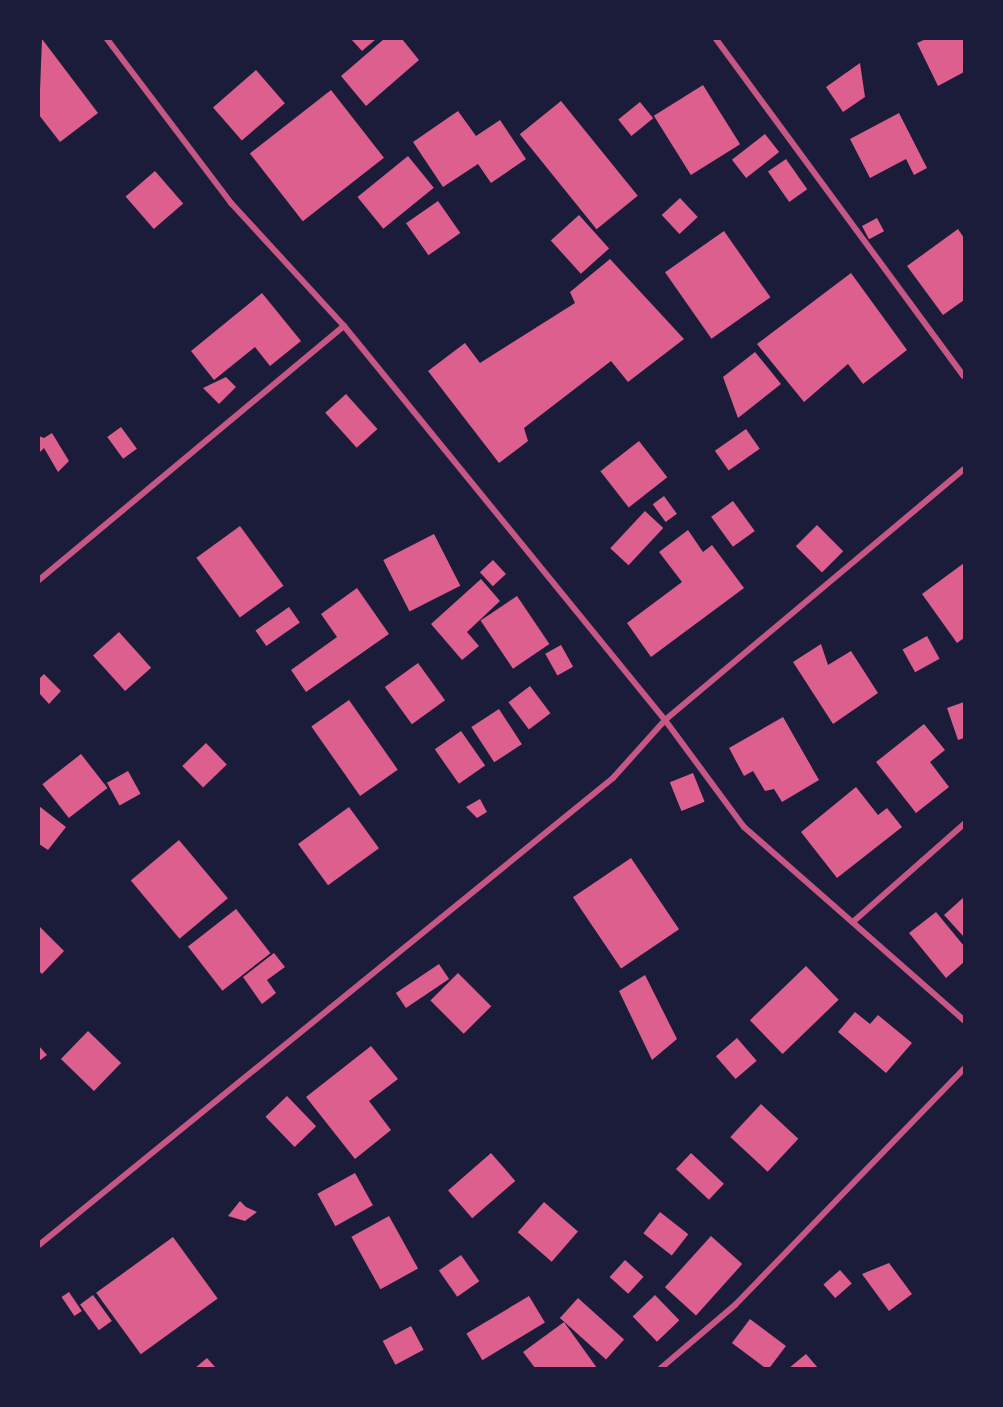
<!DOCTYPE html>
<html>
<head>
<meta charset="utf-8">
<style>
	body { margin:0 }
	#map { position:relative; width:1003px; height:1407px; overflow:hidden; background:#1b1b3a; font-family:Literata,serif }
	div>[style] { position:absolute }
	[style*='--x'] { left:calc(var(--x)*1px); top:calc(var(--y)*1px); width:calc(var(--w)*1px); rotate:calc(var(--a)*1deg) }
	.building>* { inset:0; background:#dd5f8e; transform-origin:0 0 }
	.minor>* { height:6px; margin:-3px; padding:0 3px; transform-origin:3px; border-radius:3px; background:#c65784 }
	span { translate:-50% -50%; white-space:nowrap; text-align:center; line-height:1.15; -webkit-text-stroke:6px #1b1b3a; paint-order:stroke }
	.frame { position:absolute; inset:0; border:40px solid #1b1b3a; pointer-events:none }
</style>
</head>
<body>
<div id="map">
	<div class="building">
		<div style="clip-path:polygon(42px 39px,98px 113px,60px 142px,39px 115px)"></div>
		<div style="clip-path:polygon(351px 39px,376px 39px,362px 51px)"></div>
		<div style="clip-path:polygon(384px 39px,402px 39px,419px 60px,366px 106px,341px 76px)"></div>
		<div style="clip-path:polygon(926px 39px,964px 39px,964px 72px,938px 86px,917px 43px)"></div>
		<div style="clip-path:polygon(860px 63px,865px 97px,843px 112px,826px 87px)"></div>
		<div style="left:256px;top:70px;width:44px;height:57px;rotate:49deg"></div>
		<div style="left:703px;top:85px;width:70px;height:58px;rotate:58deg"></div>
		<div style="left:331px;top:90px;width:86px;height:103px;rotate:52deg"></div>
		<div style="left:561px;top:101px;width:122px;height:53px;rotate:51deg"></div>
		<div style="left:640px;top:102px;width:21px;height:28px;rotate:51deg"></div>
		<div style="clip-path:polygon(458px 111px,476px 136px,500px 120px,526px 159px,491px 183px,478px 164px,443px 187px,413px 142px)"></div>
		<div style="clip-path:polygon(899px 113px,927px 168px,914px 175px,906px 159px,870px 178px,850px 139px)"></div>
		<div style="left:765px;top:134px;width:23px;height:42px;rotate:52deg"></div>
		<div style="left:408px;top:156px;width:41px;height:65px;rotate:51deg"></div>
		<div style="left:786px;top:159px;width:37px;height:22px;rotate:55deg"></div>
		<div style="left:155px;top:171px;width:43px;height:39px;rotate:49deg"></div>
		<div style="left:680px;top:198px;width:26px;height:25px;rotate:47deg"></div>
		<div style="left:438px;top:201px;width:39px;height:39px;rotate:55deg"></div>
		<div style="left:579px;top:215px;width:45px;height:38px;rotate:48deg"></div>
		<div style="left:877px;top:218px;width:15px;height:17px;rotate:62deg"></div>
		<div style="clip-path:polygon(958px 229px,964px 238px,964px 300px,943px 315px,907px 266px)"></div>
		<div style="left:724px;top:231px;width:81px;height:72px;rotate:55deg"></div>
		<div style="clip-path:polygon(610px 259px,684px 339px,628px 382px,611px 361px,524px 428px,528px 441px,499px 463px,428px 371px,465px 343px,480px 363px,575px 303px,570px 292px)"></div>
		<div style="clip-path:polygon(851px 273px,907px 350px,863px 384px,848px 364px,804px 402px,757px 344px)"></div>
		<div style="clip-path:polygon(262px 293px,301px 341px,270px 366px,255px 347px,214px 380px,191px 351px)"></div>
		<div style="clip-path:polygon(755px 352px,781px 384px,738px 418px,723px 377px)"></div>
		<div style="clip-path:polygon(226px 377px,236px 387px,219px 404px,203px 388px)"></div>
		<div style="left:346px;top:394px;width:47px;height:28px;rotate:48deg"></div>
		<div style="left:121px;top:427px;width:27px;height:17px;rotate:54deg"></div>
		<div style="left:746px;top:429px;width:24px;height:38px;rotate:55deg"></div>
		<div style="clip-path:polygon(52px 433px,69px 461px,58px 472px,44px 448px,39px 453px,39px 436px,44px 438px)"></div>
		<div style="left:639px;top:441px;width:46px;height:49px;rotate:52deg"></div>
		<div style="left:664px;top:496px;width:22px;height:14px;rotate:54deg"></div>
		<div style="left:733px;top:501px;width:37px;height:27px;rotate:54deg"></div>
		<div style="left:645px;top:511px;width:25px;height:51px;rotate:43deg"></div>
		<div style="left:817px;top:525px;width:37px;height:30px;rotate:45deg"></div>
		<div style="left:240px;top:526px;width:74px;height:54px;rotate:54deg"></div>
		<div style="clip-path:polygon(688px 530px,703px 552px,712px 545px,744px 588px,651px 657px,627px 623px,682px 582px,659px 552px)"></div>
		<div style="left:434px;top:534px;width:58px;height:57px;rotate:63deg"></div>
		<div style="left:493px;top:560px;width:19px;height:18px;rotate:47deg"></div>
		<div style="clip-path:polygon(964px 563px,964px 638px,957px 643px,922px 594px)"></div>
		<div style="clip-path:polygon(481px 579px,500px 601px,467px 632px,479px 646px,462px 660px,431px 624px)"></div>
		<div style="clip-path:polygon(357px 588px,389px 634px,306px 692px,291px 670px,337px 637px,321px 614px)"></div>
		<div style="left:517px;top:596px;width:58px;height:44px;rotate:56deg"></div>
		<div style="left:289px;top:607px;width:19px;height:41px;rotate:55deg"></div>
		<div style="left:119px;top:632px;width:48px;height:35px;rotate:48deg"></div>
		<div style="left:927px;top:636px;width:26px;height:28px;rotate:61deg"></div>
		<div style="clip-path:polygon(821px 644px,828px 665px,851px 651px,878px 693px,833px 724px,793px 662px)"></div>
		<div style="left:561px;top:645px;width:25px;height:18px;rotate:61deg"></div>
		<div style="left:418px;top:663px;width:46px;height:41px;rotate:54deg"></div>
		<div style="clip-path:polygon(44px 674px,61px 691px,49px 704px,39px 693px,39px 679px)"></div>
		<div style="left:530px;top:686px;width:34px;height:27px;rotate:53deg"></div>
		<div style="left:349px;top:700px;width:85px;height:46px;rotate:55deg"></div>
		<div style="clip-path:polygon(964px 702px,964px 738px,958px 740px,947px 708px)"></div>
		<div style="left:499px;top:709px;width:42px;height:33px;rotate:57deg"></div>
		<div style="clip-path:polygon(783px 717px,819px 780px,782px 802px,774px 789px,765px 791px,753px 771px,744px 776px,729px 748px)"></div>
		<div style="clip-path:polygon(924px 724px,945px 750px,930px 762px,949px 787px,916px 813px,876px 762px)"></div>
		<div style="left:461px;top:731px;width:42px;height:32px;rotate:55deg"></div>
		<div style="left:206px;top:743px;width:30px;height:33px;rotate:46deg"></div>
		<div style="left:81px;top:754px;width:43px;height:49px;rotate:52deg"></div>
		<div style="left:128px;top:771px;width:26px;height:24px;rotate:61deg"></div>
		<div style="left:693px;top:773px;width:31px;height:25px;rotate:68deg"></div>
		<div style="clip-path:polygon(856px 787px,878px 815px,887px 808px,902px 827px,837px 878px,801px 832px)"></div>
		<div style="clip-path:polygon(480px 799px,487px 812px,477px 818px,466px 807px)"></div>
		<div style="clip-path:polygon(39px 806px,66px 827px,48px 850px,39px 844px)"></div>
		<div style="left:349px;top:807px;width:51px;height:63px;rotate:54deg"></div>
		<div style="left:179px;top:840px;width:76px;height:63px;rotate:50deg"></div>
		<div style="left:631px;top:858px;width:86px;height:70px;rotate:56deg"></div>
		<div style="clip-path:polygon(964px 897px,964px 937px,944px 915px)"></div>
		<div style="left:236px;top:909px;width:56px;height:61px;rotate:52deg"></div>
		<div style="clip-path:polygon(936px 912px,964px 946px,964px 962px,946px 978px,909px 933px)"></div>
		<div style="clip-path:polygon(39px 926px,64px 951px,42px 974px,39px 971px)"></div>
		<div style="clip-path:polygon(274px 953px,285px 967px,267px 980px,276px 993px,262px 1004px,243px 977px)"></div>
		<div style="left:439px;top:964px;width:18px;height:52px;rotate:56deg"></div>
		<div style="left:806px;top:966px;width:47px;height:78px;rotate:46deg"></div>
		<div style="left:458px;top:973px;width:47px;height:39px;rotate:45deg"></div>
		<div style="clip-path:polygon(645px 975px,677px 1039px,652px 1060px,619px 991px)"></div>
		<div style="clip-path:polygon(855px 1012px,870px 1024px,878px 1015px,912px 1043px,886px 1073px,838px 1032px)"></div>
		<div style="left:88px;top:1031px;width:46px;height:39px;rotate:44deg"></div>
		<div style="left:737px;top:1038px;width:30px;height:28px;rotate:49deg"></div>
		<div style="clip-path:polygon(39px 1046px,47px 1055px,39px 1061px)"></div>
		<div style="clip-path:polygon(371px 1046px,398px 1079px,369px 1101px,391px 1130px,355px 1159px,306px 1097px)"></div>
		<div style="left:287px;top:1096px;width:42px;height:30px;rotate:46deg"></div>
		<div style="left:761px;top:1104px;width:51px;height:45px;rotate:43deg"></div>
		<div style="left:491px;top:1153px;width:37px;height:57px;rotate:49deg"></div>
		<div style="left:691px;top:1153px;width:45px;height:22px;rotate:43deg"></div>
		<div style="left:355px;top:1173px;width:37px;height:43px;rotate:61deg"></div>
		<div style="clip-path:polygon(240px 1201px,246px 1207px,257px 1212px,245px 1221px,228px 1216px)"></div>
		<div style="left:544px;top:1202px;width:45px;height:40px;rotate:41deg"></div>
		<div style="left:660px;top:1212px;width:36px;height:27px;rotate:38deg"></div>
		<div style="left:389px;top:1216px;width:60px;height:43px;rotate:61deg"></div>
		<div style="left:711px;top:1236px;width:42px;height:69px;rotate:42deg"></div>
		<div style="left:173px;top:1237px;width:76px;height:95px;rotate:54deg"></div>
		<div style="left:461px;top:1255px;width:32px;height:27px;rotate:55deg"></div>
		<div style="left:625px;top:1260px;width:25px;height:23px;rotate:42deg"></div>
		<div style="clip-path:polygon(889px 1263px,912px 1294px,889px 1311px,862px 1274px)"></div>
		<div style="left:840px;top:1270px;width:18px;height:22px;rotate:49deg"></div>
		<div style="left:69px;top:1292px;width:23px;height:9px;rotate:56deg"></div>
		<div style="left:93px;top:1295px;width:32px;height:16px;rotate:54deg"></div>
		<div style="left:655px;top:1295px;width:35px;height:31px;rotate:46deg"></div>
		<div style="left:529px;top:1296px;width:31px;height:73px;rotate:59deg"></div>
		<div style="left:578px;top:1298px;width:62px;height:27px;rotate:42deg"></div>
		<div style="left:750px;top:1319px;width:45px;height:30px;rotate:37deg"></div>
		<div style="clip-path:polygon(564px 1322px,597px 1368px,535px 1368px,523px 1352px)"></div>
		<div style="left:411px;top:1326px;width:27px;height:32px;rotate:62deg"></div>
		<div style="clip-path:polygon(806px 1354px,818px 1368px,789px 1368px)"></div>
		<div style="clip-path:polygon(207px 1358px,216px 1368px,195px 1368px)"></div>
	</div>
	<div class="minor">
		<div style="--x:107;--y:39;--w:206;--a:52.9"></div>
		<div style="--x:231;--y:203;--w:167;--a:47.4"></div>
		<div style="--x:344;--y:326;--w:508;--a:50.83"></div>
		<div style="--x:665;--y:720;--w:133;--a:53.6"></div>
		<div style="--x:744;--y:827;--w:293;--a:41.3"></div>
		<div style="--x:716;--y:39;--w:418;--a:53.7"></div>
		<div style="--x:39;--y:580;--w:397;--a:-39.8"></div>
		<div style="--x:854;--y:921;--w:147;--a:-41.4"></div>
		<div style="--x:39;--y:1245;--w:740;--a:-39.13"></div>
		<div style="--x:613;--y:778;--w:78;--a:-48.1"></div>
		<div style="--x:665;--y:720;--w:390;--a:-40"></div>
		<div style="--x:661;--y:1368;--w:97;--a:-40.4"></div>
		<div style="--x:735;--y:1305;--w:329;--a:-45.9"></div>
	</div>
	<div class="frame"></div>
</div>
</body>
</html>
